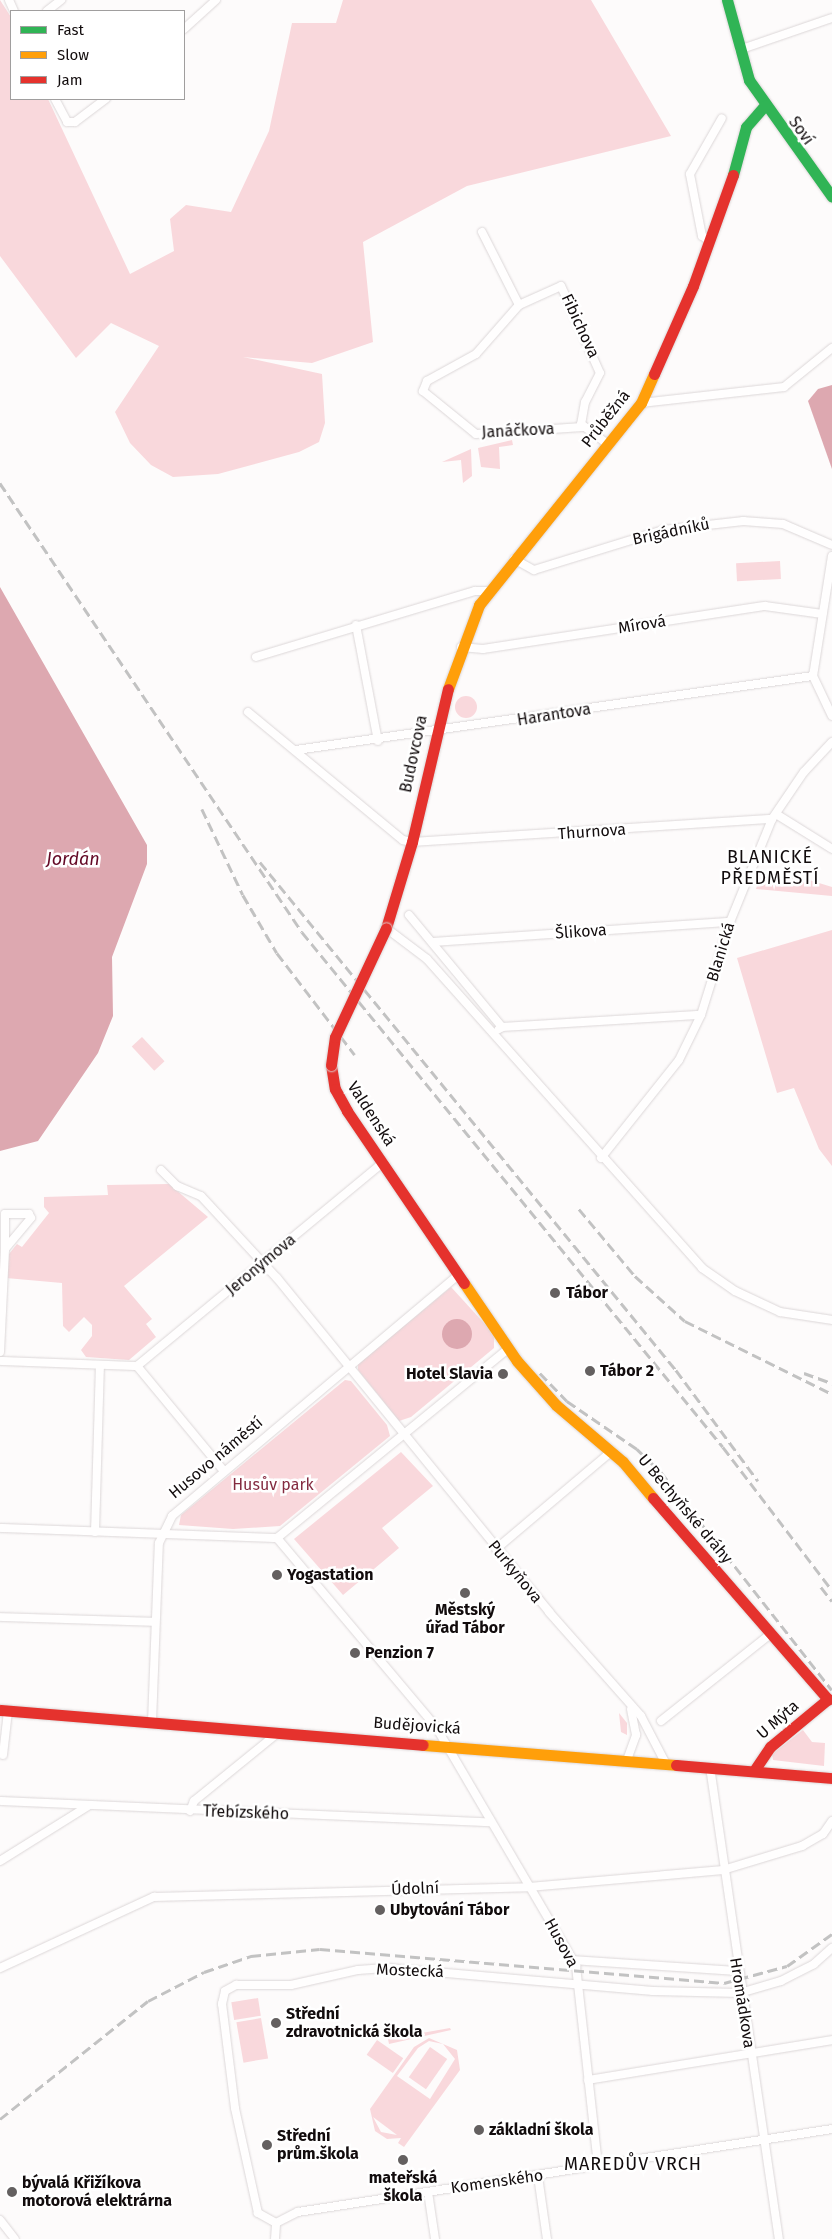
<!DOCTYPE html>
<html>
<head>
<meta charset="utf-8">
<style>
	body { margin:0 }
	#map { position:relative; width:832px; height:2239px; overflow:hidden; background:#fdfbfb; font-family:"Fira Sans",sans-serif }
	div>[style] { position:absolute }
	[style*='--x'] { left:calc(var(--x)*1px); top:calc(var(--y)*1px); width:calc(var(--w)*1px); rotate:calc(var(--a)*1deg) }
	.green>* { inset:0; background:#f9d8dc; transform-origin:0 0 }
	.round { border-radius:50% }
	.water>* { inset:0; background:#dda8b0 }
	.roads { filter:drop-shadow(0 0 1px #dcd7d8) drop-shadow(0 0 1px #dcd7d8) }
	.street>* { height:8px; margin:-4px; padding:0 4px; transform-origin:4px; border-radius:4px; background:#fffefe }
	.fast>* { height:11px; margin:-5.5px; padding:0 5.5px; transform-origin:5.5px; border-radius:5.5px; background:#30b455 }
	.slow>* { height:11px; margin:-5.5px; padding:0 5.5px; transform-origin:5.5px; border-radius:5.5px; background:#ff9f0a }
	.jam>* { height:11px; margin:-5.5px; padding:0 5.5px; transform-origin:5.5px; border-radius:5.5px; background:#e5322d }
	.rail>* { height:2.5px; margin-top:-1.25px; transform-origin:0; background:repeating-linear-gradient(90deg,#c2c2c2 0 10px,transparent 0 15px) }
	.bridges { filter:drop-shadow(0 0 1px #dcd7d8) drop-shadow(0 0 1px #dcd7d8) }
	.jam-bridge>* { height:11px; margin:-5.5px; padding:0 5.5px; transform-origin:5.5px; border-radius:5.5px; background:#e5322d }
	.dots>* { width:14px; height:14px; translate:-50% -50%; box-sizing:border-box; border:2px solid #fff; border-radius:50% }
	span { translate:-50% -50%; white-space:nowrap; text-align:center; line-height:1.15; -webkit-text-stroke:5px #fff; paint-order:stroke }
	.street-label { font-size:16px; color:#120c0d }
	.poi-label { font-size:16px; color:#120c0d; font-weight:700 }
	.left { translate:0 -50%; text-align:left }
	.right { translate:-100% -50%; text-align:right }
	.park-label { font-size:16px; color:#842b40 }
	.neighbourhood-label { font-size:18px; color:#120c0d; letter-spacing:1px }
	.water-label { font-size:18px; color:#630825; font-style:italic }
	.legend { position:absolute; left:10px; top:10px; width:175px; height:90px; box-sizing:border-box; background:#fff; border:1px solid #a09e9e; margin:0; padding:6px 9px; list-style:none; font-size:15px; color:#120c0d }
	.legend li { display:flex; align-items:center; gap:10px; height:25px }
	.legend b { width:25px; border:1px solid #a09e9e }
</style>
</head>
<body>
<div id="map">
	<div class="green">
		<div style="clip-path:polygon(0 0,11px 17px,11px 99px,48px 99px,130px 274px,174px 251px,170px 219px,186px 205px,231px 212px,269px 131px,292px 23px,336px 23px,343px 0,591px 0,671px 136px,467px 186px,363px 242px,373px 342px,312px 363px,243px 357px,322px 374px,325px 423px,319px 442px,299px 452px,218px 474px,173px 477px,151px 465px,130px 443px,115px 412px,159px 346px,111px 323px,76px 358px,0 256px)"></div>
		<div style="clip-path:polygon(512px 440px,513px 445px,499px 447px,500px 469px,481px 467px,478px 448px)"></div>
		<div style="clip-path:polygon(471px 449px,472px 476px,463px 483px,461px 460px,442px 462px)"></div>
		<div style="left:780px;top:561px;width:18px;height:44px;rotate:87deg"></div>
		<div class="round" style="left:455px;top:696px;width:22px;height:22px"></div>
		<div style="clip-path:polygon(760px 877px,806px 879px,832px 887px,832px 896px,756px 889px)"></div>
		<div style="clip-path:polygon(832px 930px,832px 1166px,819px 1149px,794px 1088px,777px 1093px,737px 958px)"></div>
		<div style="left:142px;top:1037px;width:33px;height:14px;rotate:47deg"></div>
		<div style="clip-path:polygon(169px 1184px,208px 1217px,124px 1286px,152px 1319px,146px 1324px,156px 1337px,129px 1360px,86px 1357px,81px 1350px,92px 1336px,92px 1325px,84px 1317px,69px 1332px,63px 1326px,62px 1283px,6px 1278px,9px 1254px,17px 1244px,22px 1247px,49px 1213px,44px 1207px,44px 1197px,108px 1195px,107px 1185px)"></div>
		<div style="clip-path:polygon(451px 1287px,494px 1334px,494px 1348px,411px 1417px,399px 1421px,358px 1370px,358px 1364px)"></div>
		<div style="clip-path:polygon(345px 1380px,351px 1381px,387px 1425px,390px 1436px,280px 1526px,233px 1529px,179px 1525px,181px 1515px)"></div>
		<div style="clip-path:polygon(401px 1452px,433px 1486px,382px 1528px,399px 1548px,343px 1595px,294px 1539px)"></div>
		<div style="clip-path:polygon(619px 1713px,627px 1723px,627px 1735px,621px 1732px)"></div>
		<div style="clip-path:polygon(803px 1730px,812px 1742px,825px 1743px,824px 1766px,773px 1760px,772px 1754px)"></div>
		<div style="left:258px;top:1998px;width:18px;height:27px;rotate:81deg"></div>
		<div style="left:261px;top:2018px;width:41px;height:25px;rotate:80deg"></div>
		<div style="clip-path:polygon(450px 2028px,451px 2030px,389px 2044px,388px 2039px)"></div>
		<div style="clip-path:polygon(evenodd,429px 2038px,457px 2050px,460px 2070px,404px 2147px,398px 2143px,401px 2138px,387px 2139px,375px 2131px,370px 2109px,414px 2047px,429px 2038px,429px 2041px,443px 2044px,455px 2059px,430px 2099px,397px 2076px,418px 2048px,429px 2041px,429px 2038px,373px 2117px,397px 2135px,381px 2132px,373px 2117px)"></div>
		<div style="left:377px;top:2040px;width:32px;height:18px;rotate:35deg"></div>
		<div style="left:430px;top:2047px;width:21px;height:37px;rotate:35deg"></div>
	</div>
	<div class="water">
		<div style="clip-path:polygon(832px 385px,832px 469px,808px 401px,818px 389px)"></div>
		<div style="clip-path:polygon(0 587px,147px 845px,147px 864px,112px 957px,113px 1016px,98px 1053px,38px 1141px,0 1151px)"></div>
		<div class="round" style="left:442px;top:1319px;width:30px;height:30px"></div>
	</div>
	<div class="roads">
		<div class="street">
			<div style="--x:9;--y:0;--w:12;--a:66"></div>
			<div style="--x:47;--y:11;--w:18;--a:-38"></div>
			<div style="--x:184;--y:29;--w:43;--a:-42.2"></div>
			<div style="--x:739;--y:50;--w:98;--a:-19"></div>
			<div style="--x:55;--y:99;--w:26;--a:62"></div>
			<div style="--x:67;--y:122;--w:8;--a:0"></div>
			<div style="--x:75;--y:122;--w:39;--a:-37"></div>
			<div style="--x:482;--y:232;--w:82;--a:63.1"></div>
			<div style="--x:519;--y:305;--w:46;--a:-24.3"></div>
			<div style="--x:561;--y:286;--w:95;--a:65.9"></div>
			<div style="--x:600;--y:373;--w:33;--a:117"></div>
			<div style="--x:585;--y:402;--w:22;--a:100"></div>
			<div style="--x:581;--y:424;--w:34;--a:37"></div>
			<div style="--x:710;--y:241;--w:9;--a:-148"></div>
			<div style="--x:702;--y:236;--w:63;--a:-101"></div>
			<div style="--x:690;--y:174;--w:64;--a:-60.3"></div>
			<div style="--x:519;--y:305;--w:65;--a:131.3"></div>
			<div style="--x:476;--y:354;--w:56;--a:151.1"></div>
			<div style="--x:427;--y:381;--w:11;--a:112"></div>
			<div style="--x:423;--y:391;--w:68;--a:39.1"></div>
			<div style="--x:476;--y:434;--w:107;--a:-3.7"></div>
			<div style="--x:641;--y:403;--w:144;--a:-6.4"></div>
			<div style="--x:784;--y:387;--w:62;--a:-39.1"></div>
			<div style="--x:832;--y:556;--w:121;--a:99"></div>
			<div style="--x:813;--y:676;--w:44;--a:64.6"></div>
			<div style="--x:514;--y:559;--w:23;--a:29"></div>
			<div style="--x:534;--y:570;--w:135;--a:-17.2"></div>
			<div style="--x:663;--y:530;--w:81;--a:-6.4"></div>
			<div style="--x:743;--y:521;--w:40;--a:4.3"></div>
			<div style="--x:783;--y:524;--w:53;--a:23.2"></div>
			<div style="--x:356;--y:625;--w:118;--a:79.3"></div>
			<div style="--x:461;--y:647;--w:22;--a:5"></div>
			<div style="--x:483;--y:649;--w:285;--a:-8.7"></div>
			<div style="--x:765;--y:606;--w:58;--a:8"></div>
			<div style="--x:256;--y:657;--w:229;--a:-16.8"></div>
			<div style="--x:475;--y:591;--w:12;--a:0"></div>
			<div style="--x:248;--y:712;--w:201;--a:39.6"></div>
			<div style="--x:403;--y:840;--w:9;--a:13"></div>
			<div style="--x:412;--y:842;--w:361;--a:-3.7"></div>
			<div style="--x:296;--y:750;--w:522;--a:-8.15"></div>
			<div style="--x:776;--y:814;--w:66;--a:32"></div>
			<div style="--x:409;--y:915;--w:146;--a:50.3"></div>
			<div style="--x:502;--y:1027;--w:4;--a:146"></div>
			<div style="--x:386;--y:928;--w:51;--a:37.1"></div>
			<div style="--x:427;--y:959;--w:414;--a:48.3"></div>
			<div style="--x:702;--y:1268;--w:40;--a:34.9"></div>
			<div style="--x:735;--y:1291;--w:50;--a:25"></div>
			<div style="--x:780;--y:1312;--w:53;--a:8.7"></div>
			<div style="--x:433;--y:942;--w:298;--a:-3.9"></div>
			<div style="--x:502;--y:1027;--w:199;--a:-3.5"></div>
			<div style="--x:601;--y:1158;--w:125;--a:-51.5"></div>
			<div style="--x:679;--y:1060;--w:50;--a:-63.9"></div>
			<div style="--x:701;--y:1015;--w:97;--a:-72.7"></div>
			<div style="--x:730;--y:922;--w:111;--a:-67.8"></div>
			<div style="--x:772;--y:819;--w:57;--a:-55.8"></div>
			<div style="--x:804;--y:772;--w:41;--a:-47"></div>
			<div style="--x:161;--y:1170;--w:23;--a:45"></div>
			<div style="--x:177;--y:1186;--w:26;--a:23"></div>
			<div style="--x:201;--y:1196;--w:112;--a:47.2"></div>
			<div style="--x:277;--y:1278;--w:431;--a:50.8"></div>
			<div style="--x:549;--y:1612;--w:139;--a:48.5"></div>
			<div style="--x:641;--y:1716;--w:54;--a:62.5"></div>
			<div style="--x:5;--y:1214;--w:24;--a:0"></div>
			<div style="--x:29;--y:1214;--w:4;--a:63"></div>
			<div style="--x:31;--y:1218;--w:40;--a:130"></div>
			<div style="--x:5;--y:1249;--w:35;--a:-90"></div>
			<div style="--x:0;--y:1352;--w:103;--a:-87.2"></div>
			<div style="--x:0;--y:1361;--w:137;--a:2.1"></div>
			<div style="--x:137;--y:1366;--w:320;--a:-39.6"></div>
			<div style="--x:137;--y:1366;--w:136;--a:50.4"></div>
			<div style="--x:0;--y:1528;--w:277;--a:2.1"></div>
			<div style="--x:277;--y:1538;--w:298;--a:-39.3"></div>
			<div style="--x:95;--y:1532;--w:165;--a:-88.3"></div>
			<div style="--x:277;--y:1538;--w:247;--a:49.9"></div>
			<div style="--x:436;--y:1727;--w:277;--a:59.6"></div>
			<div style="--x:576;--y:1966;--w:201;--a:83.7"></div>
			<div style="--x:496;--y:1549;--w:152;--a:-40.2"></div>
			<div style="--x:0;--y:1617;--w:155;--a:1.8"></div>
			<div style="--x:661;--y:1721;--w:138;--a:-38.5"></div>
			<div style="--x:152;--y:1722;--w:179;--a:-87.8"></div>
			<div style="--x:159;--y:1543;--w:30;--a:-64"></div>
			<div style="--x:172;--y:1516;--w:373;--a:-40.1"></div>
			<div style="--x:3;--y:1755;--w:44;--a:-83.5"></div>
			<div style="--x:627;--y:1760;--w:27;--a:-70"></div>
			<div style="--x:636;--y:1735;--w:26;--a:-101"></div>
			<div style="--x:710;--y:1767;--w:477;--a:81.7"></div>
			<div style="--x:1;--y:1801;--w:490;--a:2.5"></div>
			<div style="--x:190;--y:1811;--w:11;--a:-68"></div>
			<div style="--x:194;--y:1801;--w:109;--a:-39.1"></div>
			<div style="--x:0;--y:1861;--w:104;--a:-32"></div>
			<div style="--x:572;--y:1960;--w:165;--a:3.8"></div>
			<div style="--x:0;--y:1968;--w:170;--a:-24.8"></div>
			<div style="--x:154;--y:1897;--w:375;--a:-1.5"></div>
			<div style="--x:529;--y:1887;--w:195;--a:-5"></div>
			<div style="--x:723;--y:1870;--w:83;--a:-16.9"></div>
			<div style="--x:802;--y:1846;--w:24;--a:-30"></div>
			<div style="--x:823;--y:1834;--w:16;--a:-55"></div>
			<div style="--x:588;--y:2080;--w:247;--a:-9.3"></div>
			<div style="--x:538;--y:2176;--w:64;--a:81.9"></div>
			<div style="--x:428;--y:2192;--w:48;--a:81.5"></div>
			<div style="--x:0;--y:2220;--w:24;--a:52"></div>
			<div style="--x:276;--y:2223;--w:21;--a:-151"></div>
			<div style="--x:258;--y:2213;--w:107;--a:-102.4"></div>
			<div style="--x:235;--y:2108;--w:105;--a:-97.1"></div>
			<div style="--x:222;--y:2004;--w:13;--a:-77"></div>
			<div style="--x:225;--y:1991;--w:13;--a:-29"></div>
			<div style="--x:236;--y:1985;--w:55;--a:0"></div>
			<div style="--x:291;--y:1985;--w:69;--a:-12.6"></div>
			<div style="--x:358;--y:1970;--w:31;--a:-4"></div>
			<div style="--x:389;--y:1968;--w:265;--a:5"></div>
			<div style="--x:653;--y:1991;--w:87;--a:1.3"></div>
			<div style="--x:740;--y:1993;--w:43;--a:-16.3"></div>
			<div style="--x:781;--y:1981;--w:37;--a:-27"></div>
			<div style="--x:814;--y:1964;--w:24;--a:-42"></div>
			<div style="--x:275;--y:2239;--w:16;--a:-86"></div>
			<div style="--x:276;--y:2223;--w:25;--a:-27"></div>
			<div style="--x:298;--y:2212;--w:540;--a:-8.83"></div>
		</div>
		<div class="fast">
			<div style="--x:727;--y:0;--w:83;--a:74.6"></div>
			<div style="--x:749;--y:80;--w:143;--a:54.6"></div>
			<div style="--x:733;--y:175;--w:50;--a:-74.8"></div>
			<div style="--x:746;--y:127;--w:28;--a:-49"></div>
		</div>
		<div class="slow">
			<div style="--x:448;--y:689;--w:90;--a:-69.7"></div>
			<div style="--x:479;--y:605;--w:259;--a:-51.3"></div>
			<div style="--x:641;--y:403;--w:32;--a:-66"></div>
			<div style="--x:464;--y:1283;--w:94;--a:55.8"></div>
			<div style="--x:517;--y:1361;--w:59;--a:48.4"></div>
			<div style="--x:556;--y:1405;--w:88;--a:40.4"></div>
			<div style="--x:623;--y:1462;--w:47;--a:50.2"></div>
			<div style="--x:423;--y:1745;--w:254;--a:4.5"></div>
		</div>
		<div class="jam">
			<div style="--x:654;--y:374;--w:96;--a:-66.1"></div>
			<div style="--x:693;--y:286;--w:118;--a:-70.2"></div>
			<div style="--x:386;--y:928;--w:90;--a:-73.2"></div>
			<div style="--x:412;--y:842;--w:157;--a:-76.8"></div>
			<div style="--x:331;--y:1065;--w:24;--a:81"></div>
			<div style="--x:335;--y:1089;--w:25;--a:61"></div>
			<div style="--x:347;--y:1111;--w:208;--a:55.8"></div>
			<div style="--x:653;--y:1498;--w:267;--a:49"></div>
			<div style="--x:828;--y:1699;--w:75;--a:140.4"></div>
			<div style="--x:770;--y:1747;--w:29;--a:124"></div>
			<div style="--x:0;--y:1710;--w:424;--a:4.7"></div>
			<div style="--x:676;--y:1765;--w:157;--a:4.8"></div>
		</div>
	</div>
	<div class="rail">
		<div style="--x:0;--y:483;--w:541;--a:56.07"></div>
		<div style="--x:302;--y:932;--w:665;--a:50.73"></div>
		<div style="--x:723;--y:1447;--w:180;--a:52.7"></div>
		<div style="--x:202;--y:809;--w:95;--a:64.5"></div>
		<div style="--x:243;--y:895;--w:67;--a:59.6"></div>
		<div style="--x:277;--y:953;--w:128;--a:52.6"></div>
		<div style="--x:260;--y:862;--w:657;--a:50.69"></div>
		<div style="--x:676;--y:1370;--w:138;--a:53.5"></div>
		<div style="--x:579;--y:1209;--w:87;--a:50.1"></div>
		<div style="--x:635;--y:1276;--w:67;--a:42"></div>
		<div style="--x:685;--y:1321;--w:164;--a:26.4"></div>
		<div style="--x:540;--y:1373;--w:39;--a:46"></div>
		<div style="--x:567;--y:1401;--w:85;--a:34.4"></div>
		<div style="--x:637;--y:1449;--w:33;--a:44"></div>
		<div style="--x:661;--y:1472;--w:277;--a:51.9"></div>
		<div style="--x:804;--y:1373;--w:30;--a:20"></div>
		<div style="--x:821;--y:1587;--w:18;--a:52"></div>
		<div style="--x:0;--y:2119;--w:189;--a:-38.6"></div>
		<div style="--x:148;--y:2001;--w:63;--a:-27.4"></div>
		<div style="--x:204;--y:1972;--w:50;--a:-18.8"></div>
		<div style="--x:251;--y:1956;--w:69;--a:-5.8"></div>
		<div style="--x:320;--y:1949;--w:405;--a:4.8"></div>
		<div style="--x:724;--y:1983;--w:65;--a:-15.1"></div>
		<div style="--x:787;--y:1966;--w:55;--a:-35.4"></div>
	</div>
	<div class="bridges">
		<div class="jam-bridge">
			<div style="--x:331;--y:1065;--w:28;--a:-82"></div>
			<div style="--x:335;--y:1037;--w:120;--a:-64.9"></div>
		</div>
	</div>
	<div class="dots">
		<div style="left:555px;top:1293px;background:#646060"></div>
		<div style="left:590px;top:1371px;background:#646060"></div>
		<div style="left:503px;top:1374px;background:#646060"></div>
		<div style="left:277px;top:1575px;background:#646060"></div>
		<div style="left:465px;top:1593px;background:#646060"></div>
		<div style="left:355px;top:1653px;background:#646060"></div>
		<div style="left:380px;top:1910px;background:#646060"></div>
		<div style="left:276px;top:2023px;background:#646060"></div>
		<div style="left:479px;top:2130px;background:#646060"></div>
		<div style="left:267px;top:2145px;background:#646060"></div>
		<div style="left:403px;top:2160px;background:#646060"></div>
		<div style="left:12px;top:2192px;background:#646060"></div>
	</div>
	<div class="street-label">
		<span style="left:801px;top:131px;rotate:54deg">Soví</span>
		<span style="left:580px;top:326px;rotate:65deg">Fibichova</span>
		<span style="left:606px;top:419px;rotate:-52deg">Průběžná</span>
		<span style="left:518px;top:431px;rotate:-3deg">Janáčkova</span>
		<span style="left:671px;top:532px;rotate:-12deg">Brigádníků</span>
		<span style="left:642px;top:625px;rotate:-9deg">Mírová</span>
		<span style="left:554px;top:715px;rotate:-9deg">Harantova</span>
		<span style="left:414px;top:754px;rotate:-78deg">Budovcova</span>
		<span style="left:592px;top:832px;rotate:-4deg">Thurnova</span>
		<span style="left:581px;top:932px;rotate:-4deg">Šlikova</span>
		<span style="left:721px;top:952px;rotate:-73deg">Blanická</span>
		<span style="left:371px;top:1114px;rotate:57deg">Valdenská</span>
		<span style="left:261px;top:1265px;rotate:-40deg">Jeronýmova</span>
		<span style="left:216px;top:1458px;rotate:-40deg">Husovo náměstí</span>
		<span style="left:685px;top:1509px;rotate:50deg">U Bechyňské dráhy</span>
		<span style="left:515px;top:1572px;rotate:51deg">Purkyňova</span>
		<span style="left:778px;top:1720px;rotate:-41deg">U Mýta</span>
		<span style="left:417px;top:1726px;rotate:4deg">Budějovická</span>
		<span style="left:246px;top:1813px;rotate:2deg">Třebízského</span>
		<span style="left:415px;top:1889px;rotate:-2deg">Údolní</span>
		<span style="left:561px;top:1943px;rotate:61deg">Husova</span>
		<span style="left:410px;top:1971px;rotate:2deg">Mostecká</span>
		<span style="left:742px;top:2003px;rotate:81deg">Hromádkova</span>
		<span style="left:497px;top:2182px;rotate:-8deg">Komenského</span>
	</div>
	<div class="poi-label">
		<span class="left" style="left:566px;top:1293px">Tábor</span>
		<span class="left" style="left:600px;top:1371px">Tábor 2</span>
		<span class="right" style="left:493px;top:1374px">Hotel Slavia</span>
		<span class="left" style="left:287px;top:1575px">Yogastation</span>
		<span style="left:465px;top:1619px">Městský<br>úřad Tábor</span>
		<span class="left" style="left:365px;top:1653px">Penzion 7</span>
		<span class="left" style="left:390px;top:1910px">Ubytování Tábor</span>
		<span class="left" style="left:286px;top:2023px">Střední<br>zdravotnická škola</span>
		<span class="left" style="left:489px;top:2130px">základní škola</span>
		<span class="left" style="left:277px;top:2145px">Střední<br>prům.škola</span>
		<span style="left:403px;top:2187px">mateřská<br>škola</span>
		<span class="left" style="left:22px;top:2192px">bývalá Křižíkova<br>motorová elektrárna</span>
	</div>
	<div class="park-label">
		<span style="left:273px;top:1485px">Husův park</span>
	</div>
	<div class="neighbourhood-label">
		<span style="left:770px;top:868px">BLANICKÉ<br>PŘEDMĚSTÍ</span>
		<span style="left:633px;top:2164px">MAREDŮV VRCH</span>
	</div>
	<div class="water-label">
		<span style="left:73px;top:859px">Jordán</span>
	</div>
	<ul class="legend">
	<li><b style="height:6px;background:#30b455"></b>Fast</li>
	<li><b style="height:6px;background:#ff9f0a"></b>Slow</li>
	<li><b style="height:6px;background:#e5322d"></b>Jam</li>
	</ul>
</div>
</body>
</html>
